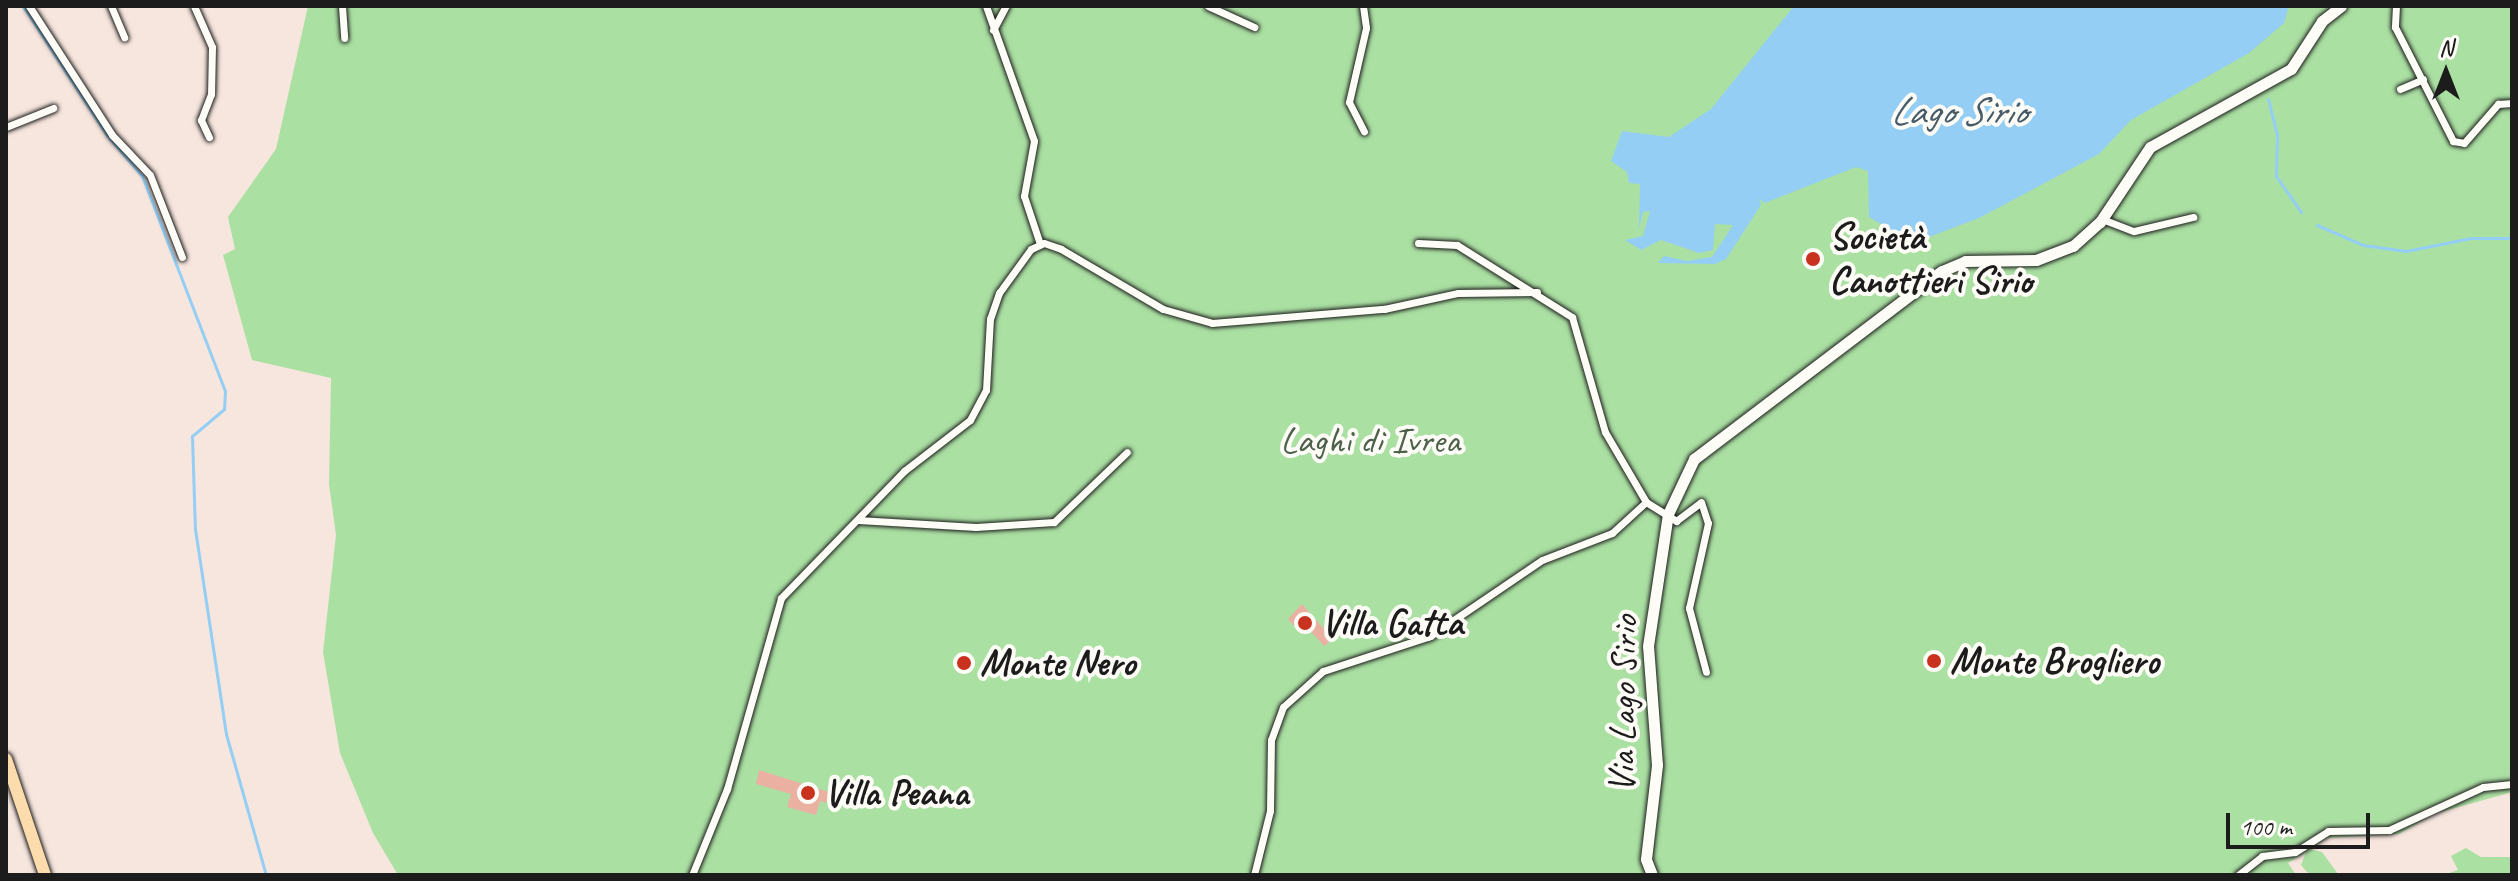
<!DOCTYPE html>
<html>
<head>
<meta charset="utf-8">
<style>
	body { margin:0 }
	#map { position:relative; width:2518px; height:881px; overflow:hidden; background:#f7e6de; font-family:Caveat,sans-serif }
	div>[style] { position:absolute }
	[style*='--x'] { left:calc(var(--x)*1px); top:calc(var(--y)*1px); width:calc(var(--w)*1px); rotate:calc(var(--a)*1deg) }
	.green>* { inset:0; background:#abe0a3 }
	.water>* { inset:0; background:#94cef4 }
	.stream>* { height:3px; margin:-1.5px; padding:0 1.5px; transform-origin:1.5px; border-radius:1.5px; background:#94cef4 }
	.building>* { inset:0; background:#eab1a3 }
	.roads { filter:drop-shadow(0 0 2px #1c1c1c) drop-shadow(0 0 2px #1c1c1c) }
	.minor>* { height:7px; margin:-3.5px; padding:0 3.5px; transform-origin:3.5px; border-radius:3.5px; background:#fdfcf7 }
	.secondary>* { height:11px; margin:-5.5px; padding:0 5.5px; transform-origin:5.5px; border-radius:5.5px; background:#fdfcf7 }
	.primary>* { height:12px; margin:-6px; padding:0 6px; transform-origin:6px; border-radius:6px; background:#fcdcac }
	.dots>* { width:22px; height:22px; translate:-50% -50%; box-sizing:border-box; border:4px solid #fdfcf7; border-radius:50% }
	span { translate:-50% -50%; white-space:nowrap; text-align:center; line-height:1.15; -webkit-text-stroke:8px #fdfcf7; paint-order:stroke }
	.poi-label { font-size:38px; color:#1c1c1c; font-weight:700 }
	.left { translate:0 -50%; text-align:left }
	.park-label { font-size:38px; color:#4e614b }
	.street-label { font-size:38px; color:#1c1c1c }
	.water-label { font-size:40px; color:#465a68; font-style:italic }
	.frame { position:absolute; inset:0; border:8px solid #1c1c1c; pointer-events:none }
	.north { position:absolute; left:2406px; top:32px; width:80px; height:80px; -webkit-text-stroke:6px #fdfcf7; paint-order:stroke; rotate:0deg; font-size:22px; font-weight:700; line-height:32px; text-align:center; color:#1c1c1c }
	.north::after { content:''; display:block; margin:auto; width:28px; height:36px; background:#1c1c1c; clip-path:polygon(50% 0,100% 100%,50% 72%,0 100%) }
	.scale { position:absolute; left:2226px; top:813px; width:144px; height:36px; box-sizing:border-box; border:4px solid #1c1c1c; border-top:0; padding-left:10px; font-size:24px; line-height:28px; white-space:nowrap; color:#1c1c1c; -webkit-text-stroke:6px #fdfcf7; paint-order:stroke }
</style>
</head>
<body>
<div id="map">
	<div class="green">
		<div style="clip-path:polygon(308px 6px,2512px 6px,2512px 792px,2434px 814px,2399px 834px,2327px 838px,2310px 849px,2322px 852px,2338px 874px,2355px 875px,2313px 875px,2307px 872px,2301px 865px,2306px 852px,2288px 863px,2296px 875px,398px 875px,373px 833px,340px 753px,323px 652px,336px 535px,329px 484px,331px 378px,252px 360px,223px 255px,235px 249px,228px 217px,276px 149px)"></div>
		<div style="clip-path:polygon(2466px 848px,2481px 857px,2510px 857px,2512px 875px,2443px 875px,2458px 870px,2451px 856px)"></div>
	</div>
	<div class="water">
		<div style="clip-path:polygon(1794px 6px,2289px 6px,2284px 23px,2249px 53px,2131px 120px,2099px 154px,1979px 218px,1913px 243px,1869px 217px,1868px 171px,1856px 167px,1765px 203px,1759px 199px,1761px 205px,1726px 259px,1715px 264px,1658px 263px,1664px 256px,1687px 261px,1712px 257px,1733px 225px,1715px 224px,1713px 250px,1699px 253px,1661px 240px,1641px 250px,1625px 240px,1643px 236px,1650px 211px,1643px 212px,1639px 230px,1640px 184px,1629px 183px,1627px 172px,1611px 161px,1622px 131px,1669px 137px,1711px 109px)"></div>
	</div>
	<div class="stream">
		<div style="--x:23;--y:6;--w:153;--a:57"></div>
		<div style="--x:106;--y:134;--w:55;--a:49.4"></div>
		<div style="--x:142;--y:176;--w:230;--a:68.9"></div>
		<div style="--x:225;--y:391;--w:18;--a:93"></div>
		<div style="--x:224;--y:409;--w:42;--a:139.8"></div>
		<div style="--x:192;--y:436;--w:93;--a:88.2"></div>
		<div style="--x:195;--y:529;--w:207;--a:81.4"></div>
		<div style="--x:226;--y:734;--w:147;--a:74.2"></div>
		<div style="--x:2268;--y:99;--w:37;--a:76"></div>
		<div style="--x:2277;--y:135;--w:41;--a:91.4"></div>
		<div style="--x:2276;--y:176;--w:44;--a:55.2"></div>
		<div style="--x:2317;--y:225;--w:50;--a:23.5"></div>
		<div style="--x:2363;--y:245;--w:43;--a:7.9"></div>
		<div style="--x:2406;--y:251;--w:66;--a:-11.3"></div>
		<div style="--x:2471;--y:238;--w:41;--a:0"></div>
	</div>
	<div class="building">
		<div style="clip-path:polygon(1302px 604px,1333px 639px,1324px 646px,1307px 627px,1300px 633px,1288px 619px)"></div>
		<div style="clip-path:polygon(759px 770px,829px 792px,826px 803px,820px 801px,816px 815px,787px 807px,791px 794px,756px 784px)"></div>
	</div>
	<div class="roads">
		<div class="minor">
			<div style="--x:29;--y:6;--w:153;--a:57.2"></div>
			<div style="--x:112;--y:135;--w:55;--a:46.5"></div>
			<div style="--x:150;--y:175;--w:88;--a:68.7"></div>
			<div style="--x:111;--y:6;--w:34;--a:67"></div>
			<div style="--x:194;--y:6;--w:45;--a:66.3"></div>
			<div style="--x:212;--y:47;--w:47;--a:91.2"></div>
			<div style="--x:211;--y:94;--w:28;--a:111"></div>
			<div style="--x:201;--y:120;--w:19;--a:65"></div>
			<div style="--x:342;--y:6;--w:32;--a:86"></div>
			<div style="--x:986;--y:6;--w:143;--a:70.4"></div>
			<div style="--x:1034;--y:141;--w:56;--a:100.3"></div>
			<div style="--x:1024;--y:196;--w:51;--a:71.6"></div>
			<div style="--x:1208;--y:6;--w:51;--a:24.5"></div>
			<div style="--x:1363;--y:6;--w:22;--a:82"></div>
			<div style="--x:1366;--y:28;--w:76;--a:102.9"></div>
			<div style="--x:1349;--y:102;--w:33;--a:63"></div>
			<div style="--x:2396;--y:6;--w:21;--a:93"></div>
			<div style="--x:2395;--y:27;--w:128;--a:63"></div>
			<div style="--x:2453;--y:141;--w:11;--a:10"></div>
			<div style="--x:2464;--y:143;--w:52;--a:-48.9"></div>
			<div style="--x:2498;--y:104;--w:14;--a:-4"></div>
			<div style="--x:993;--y:30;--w:27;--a:-62"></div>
			<div style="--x:2400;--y:89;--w:25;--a:-23"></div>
			<div style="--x:6;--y:127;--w:51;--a:-22"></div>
			<div style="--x:2102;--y:219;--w:34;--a:21"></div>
			<div style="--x:2134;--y:231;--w:61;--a:-13.3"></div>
			<div style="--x:1418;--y:243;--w:39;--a:3"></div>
			<div style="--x:1457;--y:245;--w:136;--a:32.1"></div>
			<div style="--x:1572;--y:317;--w:120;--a:74"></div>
			<div style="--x:1605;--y:432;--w:81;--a:59.6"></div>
			<div style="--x:1646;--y:502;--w:36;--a:32"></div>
			<div style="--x:1676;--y:521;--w:31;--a:-37"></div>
			<div style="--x:1701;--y:502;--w:22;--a:72"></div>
			<div style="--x:1708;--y:523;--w:87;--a:102.6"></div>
			<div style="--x:1689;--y:608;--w:66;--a:75.1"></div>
			<div style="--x:858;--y:520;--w:118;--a:3.4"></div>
			<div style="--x:976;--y:527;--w:78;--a:-3.7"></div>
			<div style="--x:1054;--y:522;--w:101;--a:-43.8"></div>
			<div style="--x:692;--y:875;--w:93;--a:-67.9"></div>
			<div style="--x:727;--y:789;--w:198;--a:-74.2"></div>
			<div style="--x:781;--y:598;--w:177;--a:-45.9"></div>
			<div style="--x:904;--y:471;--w:83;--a:-37.7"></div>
			<div style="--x:970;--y:420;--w:34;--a:-62"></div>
			<div style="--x:986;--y:390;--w:71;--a:-86.8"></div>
			<div style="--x:990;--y:319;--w:28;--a:-71"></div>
			<div style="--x:999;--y:293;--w:54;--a:-54"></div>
			<div style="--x:1031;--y:249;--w:14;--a:-25"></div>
			<div style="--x:1044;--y:243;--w:18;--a:19"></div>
			<div style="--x:1061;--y:249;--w:118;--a:30.5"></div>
			<div style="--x:1163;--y:309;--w:51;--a:15.9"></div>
			<div style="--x:1212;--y:323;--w:173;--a:-4.7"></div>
			<div style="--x:1384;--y:309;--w:76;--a:-12.2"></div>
			<div style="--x:1458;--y:293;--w:79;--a:-0.7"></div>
			<div style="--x:1254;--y:875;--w:66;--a:-76"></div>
			<div style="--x:1270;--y:811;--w:71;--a:-89.2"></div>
			<div style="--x:1271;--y:740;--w:35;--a:-70"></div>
			<div style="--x:1283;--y:707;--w:54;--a:-42"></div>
			<div style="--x:1323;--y:671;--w:113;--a:-18.1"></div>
			<div style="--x:1430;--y:636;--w:135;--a:-34.2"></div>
			<div style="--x:1542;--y:560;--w:75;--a:-21.1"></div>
			<div style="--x:1612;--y:533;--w:46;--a:-42.4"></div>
			<div style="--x:2238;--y:875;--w:31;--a:-38"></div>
			<div style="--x:2262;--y:856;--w:33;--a:-7"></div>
			<div style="--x:2295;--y:852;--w:39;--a:-32"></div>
			<div style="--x:2328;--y:831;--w:61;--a:-0.9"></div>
			<div style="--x:2389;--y:830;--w:103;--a:-24.6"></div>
			<div style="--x:2483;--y:787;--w:29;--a:-6"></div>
		</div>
		<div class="secondary">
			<div style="--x:1652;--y:875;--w:17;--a:-111"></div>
			<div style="--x:1646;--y:859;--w:95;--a:-83.3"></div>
			<div style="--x:1657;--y:765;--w:119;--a:-94.3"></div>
			<div style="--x:1648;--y:646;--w:134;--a:-81.4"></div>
			<div style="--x:1668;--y:514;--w:61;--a:-64.7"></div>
			<div style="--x:1694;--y:459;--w:311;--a:-37.2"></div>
			<div style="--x:1942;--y:271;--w:25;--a:-23"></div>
			<div style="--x:1965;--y:261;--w:71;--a:-0.8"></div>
			<div style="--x:2036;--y:260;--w:40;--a:-21"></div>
			<div style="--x:2073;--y:246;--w:36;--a:-42"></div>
			<div style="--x:2100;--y:222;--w:90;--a:-56.3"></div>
			<div style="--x:2150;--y:147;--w:161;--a:-29"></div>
			<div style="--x:2291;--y:69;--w:57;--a:-57.1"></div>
			<div style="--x:2322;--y:21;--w:24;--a:-38"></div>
		</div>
		<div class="primary">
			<div style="--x:6;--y:759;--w:122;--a:71.4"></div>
		</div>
	</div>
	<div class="dots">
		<div style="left:1813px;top:259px;background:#c8321e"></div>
		<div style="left:1305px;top:623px;background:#c8321e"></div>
		<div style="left:1934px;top:661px;background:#c8321e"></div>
		<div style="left:964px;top:663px;background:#c8321e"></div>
		<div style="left:808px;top:793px;background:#c8321e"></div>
	</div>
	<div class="poi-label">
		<span class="left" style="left:1829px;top:259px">Società<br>Canottieri Sirio</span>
		<span class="left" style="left:1321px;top:623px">Villa Gatta</span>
		<span class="left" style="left:1950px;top:661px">Monte Brogliero</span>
		<span class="left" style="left:980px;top:663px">Monte Nero</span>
		<span class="left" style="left:824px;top:793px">Villa Peana</span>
	</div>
	<div class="park-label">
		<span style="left:1370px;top:440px">Laghi di Ivrea</span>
	</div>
	<div class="street-label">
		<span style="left:1623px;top:704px;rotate:-89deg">Via Lago Sirio</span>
	</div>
	<div class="water-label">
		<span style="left:1958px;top:111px">Lago Sirio</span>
	</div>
	<div class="frame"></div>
	<div class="north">N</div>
	<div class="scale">100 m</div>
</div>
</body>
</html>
